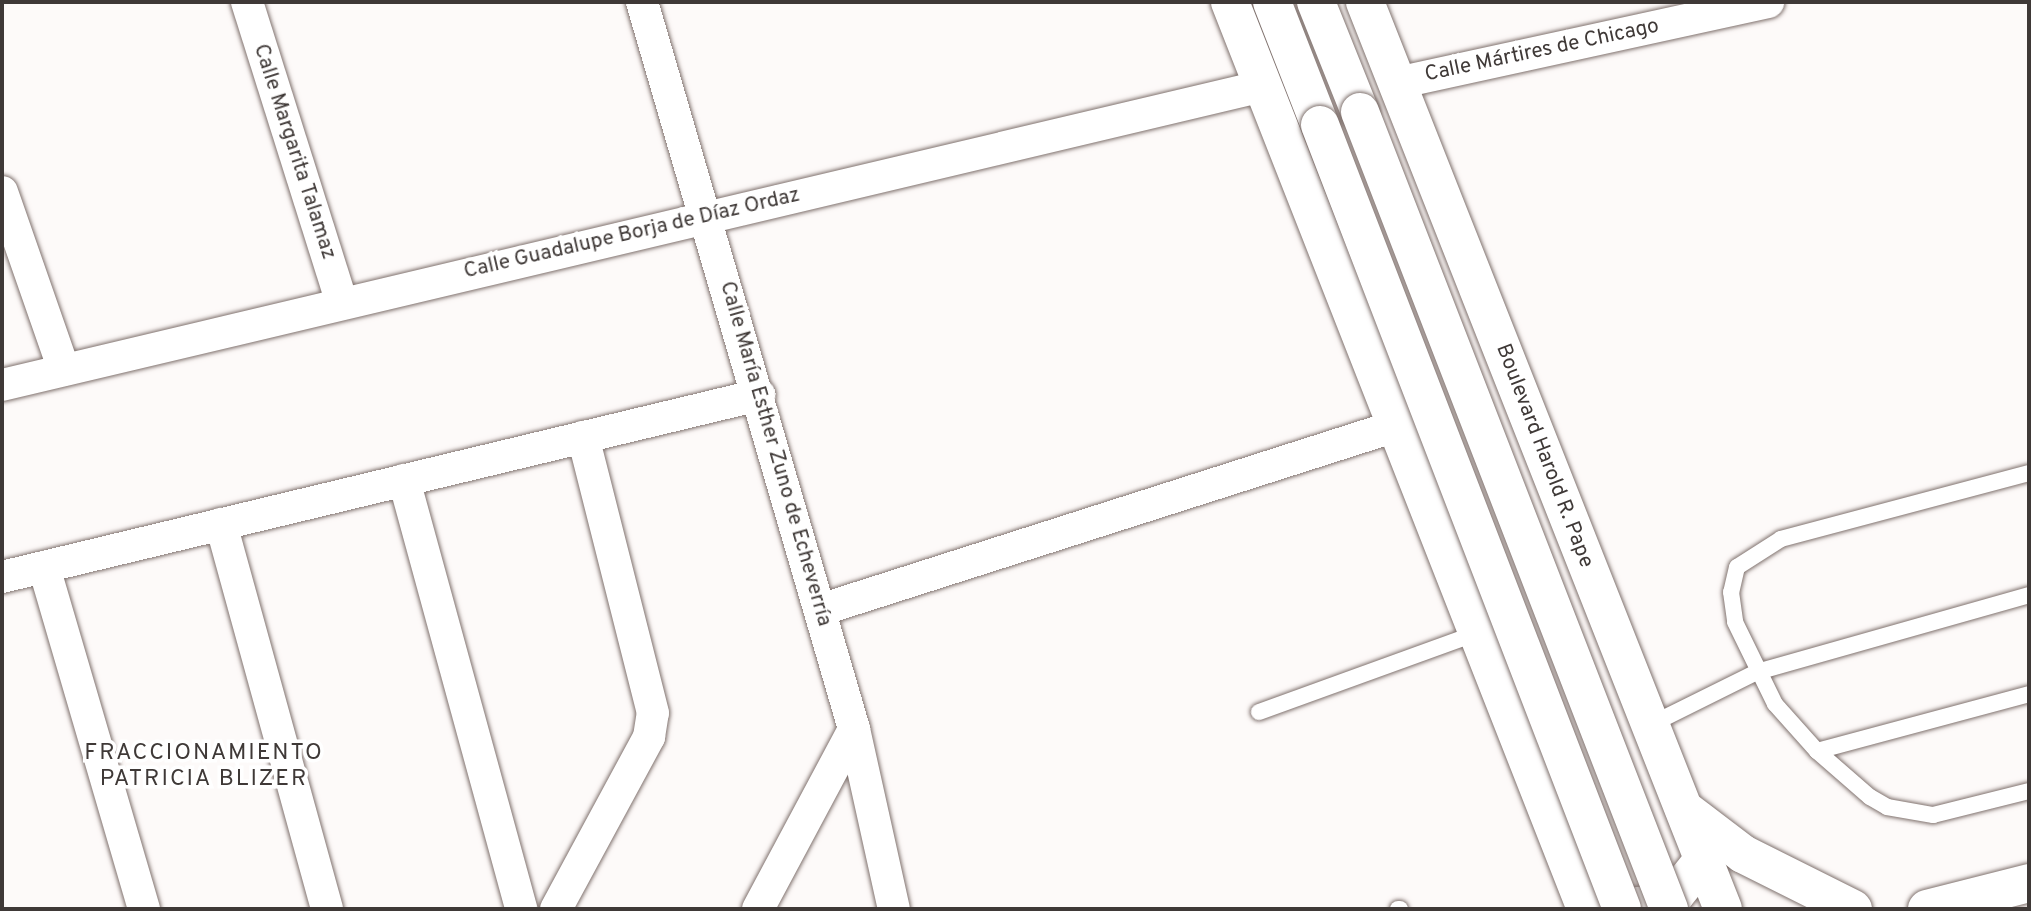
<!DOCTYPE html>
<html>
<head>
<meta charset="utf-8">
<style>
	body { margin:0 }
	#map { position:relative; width:2031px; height:911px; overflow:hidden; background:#fdfaf9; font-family:Overpass,sans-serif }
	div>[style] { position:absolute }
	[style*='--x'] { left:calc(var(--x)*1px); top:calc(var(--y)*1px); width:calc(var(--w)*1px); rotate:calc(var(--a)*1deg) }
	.roads { filter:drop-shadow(0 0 2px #80726e) drop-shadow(0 0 2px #80726e) }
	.service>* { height:16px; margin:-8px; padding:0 8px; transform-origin:8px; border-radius:8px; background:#fff }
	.minor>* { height:32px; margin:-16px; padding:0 16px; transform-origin:16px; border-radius:16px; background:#fff }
	.primary>* { height:38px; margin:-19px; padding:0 19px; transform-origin:19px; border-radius:19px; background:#fff }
	.trunk>* { height:38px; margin:-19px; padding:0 19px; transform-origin:19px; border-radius:19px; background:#fff }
	.bridges { filter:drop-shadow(0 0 2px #80726e) drop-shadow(0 0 2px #80726e) }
	.trunk-bridge>* { height:38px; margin:-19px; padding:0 19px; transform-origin:19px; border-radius:19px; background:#fff }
	span { translate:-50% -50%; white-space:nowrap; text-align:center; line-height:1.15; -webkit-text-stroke:7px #fff; paint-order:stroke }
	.street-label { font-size:21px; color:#3f3937 }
	.neighbourhood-label { font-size:23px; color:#3f3937; letter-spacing:2px }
	.frame { position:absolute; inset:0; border:4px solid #3f3937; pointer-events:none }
</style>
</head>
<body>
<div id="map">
	<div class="roads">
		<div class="service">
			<div style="--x:2029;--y:473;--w:257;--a:165.1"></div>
			<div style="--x:1781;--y:539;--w:52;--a:147.5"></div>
			<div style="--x:1737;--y:567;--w:26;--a:103"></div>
			<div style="--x:1731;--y:592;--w:30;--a:82"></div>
			<div style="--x:1735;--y:622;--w:91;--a:64"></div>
			<div style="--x:1775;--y:704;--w:63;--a:48.2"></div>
			<div style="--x:1817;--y:751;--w:70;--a:41"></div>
			<div style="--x:1870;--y:797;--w:20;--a:30"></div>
			<div style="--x:1887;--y:807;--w:47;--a:9.9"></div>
			<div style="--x:1933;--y:815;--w:99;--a:-14"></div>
			<div style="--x:1259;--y:712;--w:232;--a:-19.9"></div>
			<div style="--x:1650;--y:725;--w:119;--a:-26.4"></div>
			<div style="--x:1757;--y:672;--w:283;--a:-15.8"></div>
			<div style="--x:1817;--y:751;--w:220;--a:-15"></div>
			<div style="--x:1398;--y:909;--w:2;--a:0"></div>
		</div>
		<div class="minor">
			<div style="--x:247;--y:2;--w:316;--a:72.5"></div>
			<div style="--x:642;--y:2;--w:757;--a:73.74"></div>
			<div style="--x:854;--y:729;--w:184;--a:77.5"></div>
			<div style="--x:1397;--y:83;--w:380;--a:-12.3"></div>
			<div style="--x:2;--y:192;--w:188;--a:70.8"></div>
			<div style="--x:2;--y:385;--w:1296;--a:-13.34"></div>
			<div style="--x:404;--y:480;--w:445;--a:74.7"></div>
			<div style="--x:221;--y:524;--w:399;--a:74.6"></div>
			<div style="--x:44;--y:567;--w:356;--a:73.7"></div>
			<div style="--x:2;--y:577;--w:779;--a:-13.52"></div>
			<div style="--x:820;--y:610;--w:605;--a:-17.72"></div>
			<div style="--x:556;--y:909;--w:196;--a:-61.6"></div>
			<div style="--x:649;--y:737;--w:24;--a:-81"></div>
			<div style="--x:653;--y:713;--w:285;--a:-104.2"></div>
			<div style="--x:758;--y:909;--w:204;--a:-61.9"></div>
		</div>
		<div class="primary">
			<div style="--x:1230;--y:2;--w:974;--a:68.57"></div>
			<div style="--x:1365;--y:2;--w:975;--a:68.46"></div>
			<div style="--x:1684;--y:809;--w:74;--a:37.3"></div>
			<div style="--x:1743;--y:854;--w:123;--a:26.6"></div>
			<div style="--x:1589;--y:895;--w:37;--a:19"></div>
			<div style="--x:1624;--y:907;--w:28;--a:-4"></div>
			<div style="--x:1652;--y:905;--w:25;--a:-23"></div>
			<div style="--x:1675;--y:895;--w:45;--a:-51.3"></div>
			<div style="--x:1927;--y:909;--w:105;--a:-14.3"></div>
		</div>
		<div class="trunk">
			<div style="--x:1272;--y:2;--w:132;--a:68.7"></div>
			<div style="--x:1316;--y:2;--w:118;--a:68.2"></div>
		</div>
	</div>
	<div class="bridges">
		<div class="trunk-bridge">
			<div style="--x:1360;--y:112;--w:855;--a:68.81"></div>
			<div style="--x:1320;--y:125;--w:840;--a:68.93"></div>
		</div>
	</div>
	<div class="street-label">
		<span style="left:1542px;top:51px;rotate:-12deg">Calle Mártires de Chicago</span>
		<span style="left:294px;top:152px;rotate:72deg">Calle Margarita Talamaz</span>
		<span style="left:632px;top:234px;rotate:-13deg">Calle Guadalupe Borja de Díaz Ordaz</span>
		<span style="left:775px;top:454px;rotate:74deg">Calle María Esther Zuno de Echeverría</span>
		<span style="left:1544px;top:456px;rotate:69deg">Boulevard Harold R. Pape</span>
	</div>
	<div class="neighbourhood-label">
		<span style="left:204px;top:767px">FRACCIONAMIENTO<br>PATRICIA BLIZER</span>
	</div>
	<div class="frame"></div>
</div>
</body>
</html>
